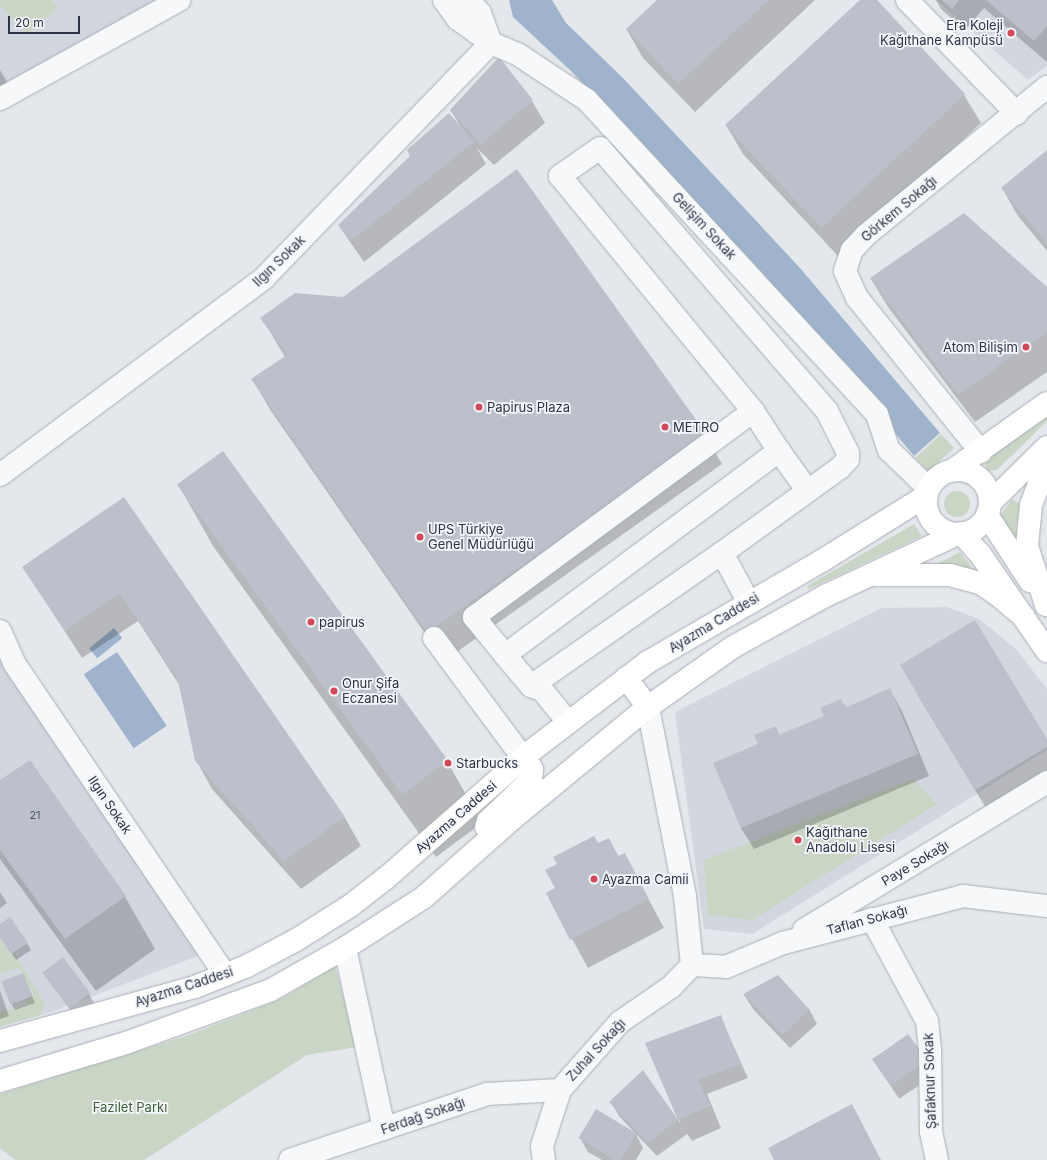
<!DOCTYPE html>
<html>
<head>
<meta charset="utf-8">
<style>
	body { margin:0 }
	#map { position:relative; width:1047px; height:1160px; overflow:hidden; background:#e4e7ec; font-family:Inter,sans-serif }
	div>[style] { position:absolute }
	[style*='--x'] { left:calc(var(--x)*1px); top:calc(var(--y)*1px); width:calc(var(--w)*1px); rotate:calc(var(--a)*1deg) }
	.built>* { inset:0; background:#d2d6de }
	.green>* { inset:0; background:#c9d6c5; transform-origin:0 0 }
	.round { border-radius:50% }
	.water>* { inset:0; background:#9fb4cc; transform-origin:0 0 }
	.shadow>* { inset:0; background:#0003; transform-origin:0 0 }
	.building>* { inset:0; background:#bbc0ca; transform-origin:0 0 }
	.roads { filter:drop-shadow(0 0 1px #a9aeb7) drop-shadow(0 0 1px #a9aeb7) }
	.minor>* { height:22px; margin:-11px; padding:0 11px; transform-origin:11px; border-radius:11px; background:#f7f8fa }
	.major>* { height:22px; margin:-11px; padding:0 11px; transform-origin:11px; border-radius:11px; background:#fff }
	.major>.ring { margin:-11px; padding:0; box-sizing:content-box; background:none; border:22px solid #fff; border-radius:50% }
	.dots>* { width:11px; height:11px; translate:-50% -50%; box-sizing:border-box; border:2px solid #f4f6f9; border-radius:50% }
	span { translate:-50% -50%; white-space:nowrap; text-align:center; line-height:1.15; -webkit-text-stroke:3.5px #f4f6f9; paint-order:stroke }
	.number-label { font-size:11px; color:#4f5766 }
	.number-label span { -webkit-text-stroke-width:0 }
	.poi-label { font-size:13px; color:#2b3445 }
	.right { translate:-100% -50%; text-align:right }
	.left { translate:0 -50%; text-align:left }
	.street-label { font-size:13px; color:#2b3445 }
	.park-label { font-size:13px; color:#3f6138 }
	.scale { position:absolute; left:8px; top:16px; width:72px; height:18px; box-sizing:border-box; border:2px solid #2b3445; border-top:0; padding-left:5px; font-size:12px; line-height:14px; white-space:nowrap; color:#2b3445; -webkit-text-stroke:3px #f4f6f9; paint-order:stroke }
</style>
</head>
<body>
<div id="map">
	<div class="built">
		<div style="clip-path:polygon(0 0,158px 0,0 90px)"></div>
		<div style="clip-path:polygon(936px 0,1047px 0,1047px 66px,1028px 80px)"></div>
		<div style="clip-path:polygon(947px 607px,979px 619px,1016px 649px,1047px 689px,1047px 750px,752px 934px,704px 929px,675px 712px,882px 608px)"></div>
		<div style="clip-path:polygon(0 659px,203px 954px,51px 1012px,0 1027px)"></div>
	</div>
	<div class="green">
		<div style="clip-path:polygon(0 0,52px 0,58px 7px,27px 35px,0 5px)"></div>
		<div style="clip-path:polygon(1047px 410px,1047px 421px,997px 470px,988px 471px,985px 464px,986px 460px)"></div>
		<div style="left:941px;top:434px;width:19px;height:35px;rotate:47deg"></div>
		<div class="round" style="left:944px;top:491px;width:26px;height:26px"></div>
		<div style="clip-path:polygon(1012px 499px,1020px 504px,1016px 528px,1024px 547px,1024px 551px,1000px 516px)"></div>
		<div style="clip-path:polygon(914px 524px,922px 536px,809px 589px,807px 586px)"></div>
		<div style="clip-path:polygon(960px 552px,983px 582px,927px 569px)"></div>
		<div style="clip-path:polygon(913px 779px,937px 804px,752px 920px,708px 915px,704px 860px)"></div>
		<div style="clip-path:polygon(0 939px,11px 956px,15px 954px,45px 1004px,39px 1016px,0 1026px,0 1012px,27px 1005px,25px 1000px,34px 995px,19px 967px,0 974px)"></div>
		<div style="clip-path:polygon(335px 966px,357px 1047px,307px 1055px,144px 1160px,15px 1160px,0 1148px,0 1094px,189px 1035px,281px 999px)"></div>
	</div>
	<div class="water">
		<div style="clip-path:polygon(509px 0,552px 0,566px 23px,623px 78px,800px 268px,940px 433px,914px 456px,759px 269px,571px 71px,513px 17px)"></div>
		<div style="left:114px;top:628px;width:13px;height:32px;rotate:51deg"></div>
		<div style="left:117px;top:652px;width:89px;height:40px;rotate:56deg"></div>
	</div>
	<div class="shadow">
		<div style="clip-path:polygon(659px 0,815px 0,695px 112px,643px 58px,627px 30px)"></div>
		<div style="clip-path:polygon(861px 0,876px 0,964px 95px,981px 123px,838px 256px,743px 154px,726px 125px)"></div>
		<div style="clip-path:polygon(936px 0,1047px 0,1047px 62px,984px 8px,965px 30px,941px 9px)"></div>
		<div style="clip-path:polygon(499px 59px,532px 101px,545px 123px,494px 165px,477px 148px,486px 164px,364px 262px,339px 226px,411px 156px,459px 124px,451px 111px)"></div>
		<div style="clip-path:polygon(0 70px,13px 92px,0 103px)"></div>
		<div style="clip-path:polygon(1047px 151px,1047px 251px,1018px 216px,1002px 188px)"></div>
		<div style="clip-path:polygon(871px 279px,1047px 288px,1047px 372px,975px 422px,888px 307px)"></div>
		<div style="clip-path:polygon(262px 318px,706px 436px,722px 464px,444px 661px,269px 408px,253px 380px,285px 357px)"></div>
		<div style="clip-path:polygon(178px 484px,447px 761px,482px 823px,436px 857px,213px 546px)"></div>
		<div style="clip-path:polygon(124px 499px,345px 818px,361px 846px,301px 889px,212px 789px,196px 760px,180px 686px,138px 621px,82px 658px,23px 567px)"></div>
		<div style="clip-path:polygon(890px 690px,902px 711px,929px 776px,754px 849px,741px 828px,759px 744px,775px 728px,780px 736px,825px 717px,841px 700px,846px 708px)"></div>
		<div style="clip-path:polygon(917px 694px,1047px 741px,1047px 785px,992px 818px)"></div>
		<div style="clip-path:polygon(30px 761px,125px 897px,155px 949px,96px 991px,0 859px,0 781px)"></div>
		<div style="clip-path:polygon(608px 839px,619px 857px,624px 854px,664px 928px,588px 968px,547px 893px,556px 888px)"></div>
		<div style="clip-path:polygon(0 892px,7px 903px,0 908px)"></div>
		<div style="clip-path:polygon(0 925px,27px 943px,31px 950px,16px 960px,0 937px)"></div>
		<div style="clip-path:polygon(44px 973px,89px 994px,97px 1008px,79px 1022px)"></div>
		<div style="clip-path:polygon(23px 974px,35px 1003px,15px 1010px,11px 1003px)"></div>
		<div style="clip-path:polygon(0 991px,9px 1016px,0 1019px)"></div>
		<div style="clip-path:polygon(744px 995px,809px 1009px,817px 1024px,790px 1048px,753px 1009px)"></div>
		<div style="clip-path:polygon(720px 1016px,748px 1078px,707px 1094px,721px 1128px,692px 1141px,687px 1134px,657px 1156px,636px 1134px,643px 1148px,636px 1160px,602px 1160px,588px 1152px,580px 1138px,635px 1133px,619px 1116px,611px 1102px,643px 1072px,681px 1124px,647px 1044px)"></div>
		<div style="left:908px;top:1035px;width:48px;height:43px;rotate:56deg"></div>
	</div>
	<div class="building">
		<div style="clip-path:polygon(657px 0,769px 0,678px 84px,626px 29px)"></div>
		<div style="clip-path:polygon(860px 0,877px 0,965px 94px,821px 228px,725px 125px)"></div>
		<div style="clip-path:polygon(942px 0,959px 0,952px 9px)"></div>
		<div style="clip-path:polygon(986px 0,1047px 0,1047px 26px,1034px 41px)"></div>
		<div style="clip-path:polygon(499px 57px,533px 100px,481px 144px,450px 110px)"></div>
		<div style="clip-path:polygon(449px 113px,474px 142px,351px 241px,338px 225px,410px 156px,407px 150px)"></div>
		<div style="clip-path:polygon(1047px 150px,1047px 243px,1001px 188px)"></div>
		<div style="clip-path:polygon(517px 169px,707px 435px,427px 633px,251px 379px,287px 355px,260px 318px,295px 293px,343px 297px)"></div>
		<div style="clip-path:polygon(964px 213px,1047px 287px,1047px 332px,958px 395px,870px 278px)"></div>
		<div style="left:223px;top:451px;width:383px;height:57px;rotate:54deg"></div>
		<div style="clip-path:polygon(124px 497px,345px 817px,284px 861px,195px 761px,178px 680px,120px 593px,65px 631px,22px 567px)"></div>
		<div style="clip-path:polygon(975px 620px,1047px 739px,1047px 747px,975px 790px,900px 665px)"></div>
		<div style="clip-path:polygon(890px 688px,918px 754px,741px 828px,713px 763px,758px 744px,754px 735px,776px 726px,779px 735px,824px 716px,820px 708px,841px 699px,845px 708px)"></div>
		<div style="clip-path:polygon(30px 760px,126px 896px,65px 939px,0 850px,0 780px)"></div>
		<div style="clip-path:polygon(594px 836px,598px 843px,609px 838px,618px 856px,625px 853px,649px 899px,570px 940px,546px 893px,555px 888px,545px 870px,557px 864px,553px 857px)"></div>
		<div style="clip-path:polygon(10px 917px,28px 943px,11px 954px,0 937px,0 924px)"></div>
		<div style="left:63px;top:957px;width:45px;height:26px;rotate:53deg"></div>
		<div style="left:23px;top:973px;width:25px;height:23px;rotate:69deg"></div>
		<div style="clip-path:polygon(778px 975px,809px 1009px,782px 1035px,743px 994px)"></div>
		<div style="clip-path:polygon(721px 1015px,740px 1064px,698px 1080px,710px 1106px,678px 1120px,648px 1142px,609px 1102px,643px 1070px,678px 1120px,645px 1043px)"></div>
		<div style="left:908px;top:1034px;width:32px;height:44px;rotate:54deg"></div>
		<div style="clip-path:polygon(852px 1104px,881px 1160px,774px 1160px,768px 1148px)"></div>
		<div style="left:596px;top:1109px;width:47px;height:34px;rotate:31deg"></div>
	</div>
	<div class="roads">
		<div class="minor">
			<div style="--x:444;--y:0;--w:24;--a:54"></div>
			<div style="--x:458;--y:19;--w:41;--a:36"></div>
			<div style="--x:491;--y:43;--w:30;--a:23"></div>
			<div style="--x:519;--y:55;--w:82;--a:33.5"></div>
			<div style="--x:587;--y:100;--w:427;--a:47.3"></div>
			<div style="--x:877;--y:414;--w:38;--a:72"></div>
			<div style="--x:889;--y:450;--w:54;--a:44.3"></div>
			<div style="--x:469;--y:0;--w:17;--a:50"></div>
			<div style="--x:480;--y:13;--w:32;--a:70"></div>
			<div style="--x:907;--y:0;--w:158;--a:46"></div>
			<div style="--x:0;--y:99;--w:205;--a:-28.9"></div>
			<div style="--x:981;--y:452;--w:198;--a:-128.8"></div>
			<div style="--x:857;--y:298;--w:30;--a:-114"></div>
			<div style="--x:845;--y:271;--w:22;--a:-72"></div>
			<div style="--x:852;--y:250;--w:21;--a:-47"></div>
			<div style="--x:866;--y:235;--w:234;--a:-39.3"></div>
			<div style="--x:0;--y:475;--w:329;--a:-36.7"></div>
			<div style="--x:264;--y:278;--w:327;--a:-46"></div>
			<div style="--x:722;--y:553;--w:57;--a:61.6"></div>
			<div style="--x:0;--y:631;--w:35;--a:66"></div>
			<div style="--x:14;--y:663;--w:377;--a:55.9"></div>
			<div style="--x:434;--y:638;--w:149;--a:53.4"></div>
			<div style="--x:505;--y:655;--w:49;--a:-129.2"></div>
			<div style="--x:474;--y:617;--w:347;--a:-36.4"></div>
			<div style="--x:531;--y:686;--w:233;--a:-34.9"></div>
			<div style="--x:722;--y:553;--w:145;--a:-35.8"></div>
			<div style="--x:840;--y:468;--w:12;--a:-48"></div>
			<div style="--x:848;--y:459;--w:6;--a:-90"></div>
			<div style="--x:848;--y:453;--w:47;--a:-116.6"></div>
			<div style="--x:827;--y:411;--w:347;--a:-130.8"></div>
			<div style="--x:600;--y:148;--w:49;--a:145"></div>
			<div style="--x:560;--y:176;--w:304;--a:50.6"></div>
			<div style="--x:753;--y:411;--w:48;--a:57"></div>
			<div style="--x:568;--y:722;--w:41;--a:-129.1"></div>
			<div style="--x:542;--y:690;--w:12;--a:-160"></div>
			<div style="--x:531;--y:686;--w:40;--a:-130"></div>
			<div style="--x:505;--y:655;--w:342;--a:-36.7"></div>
			<div style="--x:779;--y:451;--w:49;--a:54.1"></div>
			<div style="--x:872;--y:919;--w:116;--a:61.7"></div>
			<div style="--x:927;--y:1021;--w:28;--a:84"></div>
			<div style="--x:930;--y:1049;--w:83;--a:89.3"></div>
			<div style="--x:931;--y:1132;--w:29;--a:78"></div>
			<div style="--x:804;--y:930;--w:285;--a:-31.3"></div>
			<div style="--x:345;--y:948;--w:185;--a:77.8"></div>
			<div style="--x:692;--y:965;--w:34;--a:3"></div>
			<div style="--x:726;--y:967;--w:62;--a:-22.8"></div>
			<div style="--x:783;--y:943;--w:186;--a:-14.6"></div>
			<div style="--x:963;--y:896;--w:85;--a:6.8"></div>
			<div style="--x:290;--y:1160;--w:208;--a:-18.5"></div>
			<div style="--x:487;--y:1094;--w:73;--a:-3.1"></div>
			<div style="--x:544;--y:1160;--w:14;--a:-98"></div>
			<div style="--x:542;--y:1146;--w:59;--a:-72.2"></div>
			<div style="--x:560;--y:1090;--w:91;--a:-48.6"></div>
			<div style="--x:620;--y:1022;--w:62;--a:-34.5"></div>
			<div style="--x:671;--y:987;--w:30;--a:-46"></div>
			<div style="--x:692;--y:965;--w:69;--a:-95.8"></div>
			<div style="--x:685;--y:896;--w:193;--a:-101.1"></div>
		</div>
		<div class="major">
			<div style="--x:953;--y:470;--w:115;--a:-35.5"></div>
			<div class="ring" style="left:926px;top:470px;width:42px;height:42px"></div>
			<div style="--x:990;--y:503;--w:80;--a:-44.5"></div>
			<div style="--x:987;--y:515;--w:79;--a:56.9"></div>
			<div style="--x:961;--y:533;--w:28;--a:48"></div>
			<div style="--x:980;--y:554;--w:118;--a:55.4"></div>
			<div style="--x:877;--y:575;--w:73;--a:0"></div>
			<div style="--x:950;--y:575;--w:31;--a:15"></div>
			<div style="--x:980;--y:583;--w:22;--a:34"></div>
			<div style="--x:998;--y:595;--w:33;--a:40"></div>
			<div style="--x:1046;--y:605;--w:62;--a:-107.9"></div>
			<div style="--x:1027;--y:546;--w:41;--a:-84.4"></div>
			<div style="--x:1031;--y:505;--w:46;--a:-69.6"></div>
			<div style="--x:626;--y:678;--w:36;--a:53"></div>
			<div style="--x:486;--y:827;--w:6;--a:-72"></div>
			<div style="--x:488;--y:821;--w:59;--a:-43.6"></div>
			<div style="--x:531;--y:780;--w:11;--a:-85"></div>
			<div style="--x:532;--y:769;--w:14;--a:-129"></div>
			<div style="--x:0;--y:1041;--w:202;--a:-15.5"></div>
			<div style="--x:195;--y:987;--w:56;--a:-22"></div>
			<div style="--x:247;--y:966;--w:55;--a:-28"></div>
			<div style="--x:296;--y:940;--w:64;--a:-32.2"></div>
			<div style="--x:350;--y:906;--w:46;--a:-37.9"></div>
			<div style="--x:386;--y:878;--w:193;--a:-41.2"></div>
			<div style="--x:531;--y:751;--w:147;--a:-37.3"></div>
			<div style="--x:648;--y:662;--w:203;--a:-30.2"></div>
			<div style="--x:823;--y:560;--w:121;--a:-31.9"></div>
			<div style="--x:0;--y:1081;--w:132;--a:-16.8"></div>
			<div style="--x:126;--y:1043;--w:154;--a:-20.1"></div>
			<div style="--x:271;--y:990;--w:85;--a:-29.6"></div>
			<div style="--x:345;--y:948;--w:93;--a:-32.7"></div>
			<div style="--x:423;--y:898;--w:119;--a:-41.6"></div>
			<div style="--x:512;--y:819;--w:176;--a:-39.5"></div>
			<div style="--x:648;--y:707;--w:104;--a:-35.2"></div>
			<div style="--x:733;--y:647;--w:107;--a:-29"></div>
			<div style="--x:827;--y:595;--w:144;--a:-25.1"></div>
		</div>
	</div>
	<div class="dots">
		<div style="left:1011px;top:33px;background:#d1495b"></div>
		<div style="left:1026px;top:347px;background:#d1495b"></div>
		<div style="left:479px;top:407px;background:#d1495b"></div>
		<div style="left:665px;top:427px;background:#d1495b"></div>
		<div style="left:420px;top:537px;background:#d1495b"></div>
		<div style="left:311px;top:622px;background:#d1495b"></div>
		<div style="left:334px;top:691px;background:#d1495b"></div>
		<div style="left:448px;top:763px;background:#d1495b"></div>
		<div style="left:798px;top:840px;background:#d1495b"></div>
		<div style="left:594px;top:879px;background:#d1495b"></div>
	</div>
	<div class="number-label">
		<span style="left:35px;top:815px">21</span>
	</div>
	<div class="poi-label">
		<span class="right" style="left:1003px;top:33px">Era Koleji<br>Kağıthane Kampüsü</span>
		<span class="right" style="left:1018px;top:347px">Atom Bilişim</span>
		<span class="left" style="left:487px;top:407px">Papirus Plaza</span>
		<span class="left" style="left:673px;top:427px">METRO</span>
		<span class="left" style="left:428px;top:537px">UPS Türkiye<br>Genel Müdürlüğü</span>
		<span class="left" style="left:319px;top:622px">papirus</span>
		<span class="left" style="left:342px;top:691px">Onur Şifa<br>Eczanesi</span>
		<span class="left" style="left:456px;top:763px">Starbucks</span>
		<span class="left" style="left:806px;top:840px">Kağıthane<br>Anadolu Lisesi</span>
		<span class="left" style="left:602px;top:879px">Ayazma Camii</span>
	</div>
	<div class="street-label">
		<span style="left:899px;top:209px;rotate:-40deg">Görkem Sokağı</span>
		<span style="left:704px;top:226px;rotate:47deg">Gelişim Sokak</span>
		<span style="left:279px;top:261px;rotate:-44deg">Ilgın Sokak</span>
		<span style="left:714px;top:623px;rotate:-31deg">Ayazma Caddesi</span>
		<span style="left:110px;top:805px;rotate:56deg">Ilgın Sokak</span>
		<span style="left:456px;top:817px;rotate:-41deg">Ayazma Caddesi</span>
		<span style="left:915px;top:863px;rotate:-31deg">Paye Sokağı</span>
		<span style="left:867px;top:920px;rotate:-15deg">Taflan Sokağı</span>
		<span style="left:184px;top:987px;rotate:-18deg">Ayazma Caddesi</span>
		<span style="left:596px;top:1050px;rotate:-47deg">Zuhal Sokağı</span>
		<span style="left:930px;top:1081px;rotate:-92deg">Şafaknur Sokak</span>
		<span style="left:423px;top:1116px;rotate:-19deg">Ferdağ Sokağı</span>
	</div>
	<div class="park-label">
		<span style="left:130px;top:1107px">Fazilet Parkı</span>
	</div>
	<div class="scale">20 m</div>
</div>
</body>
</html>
